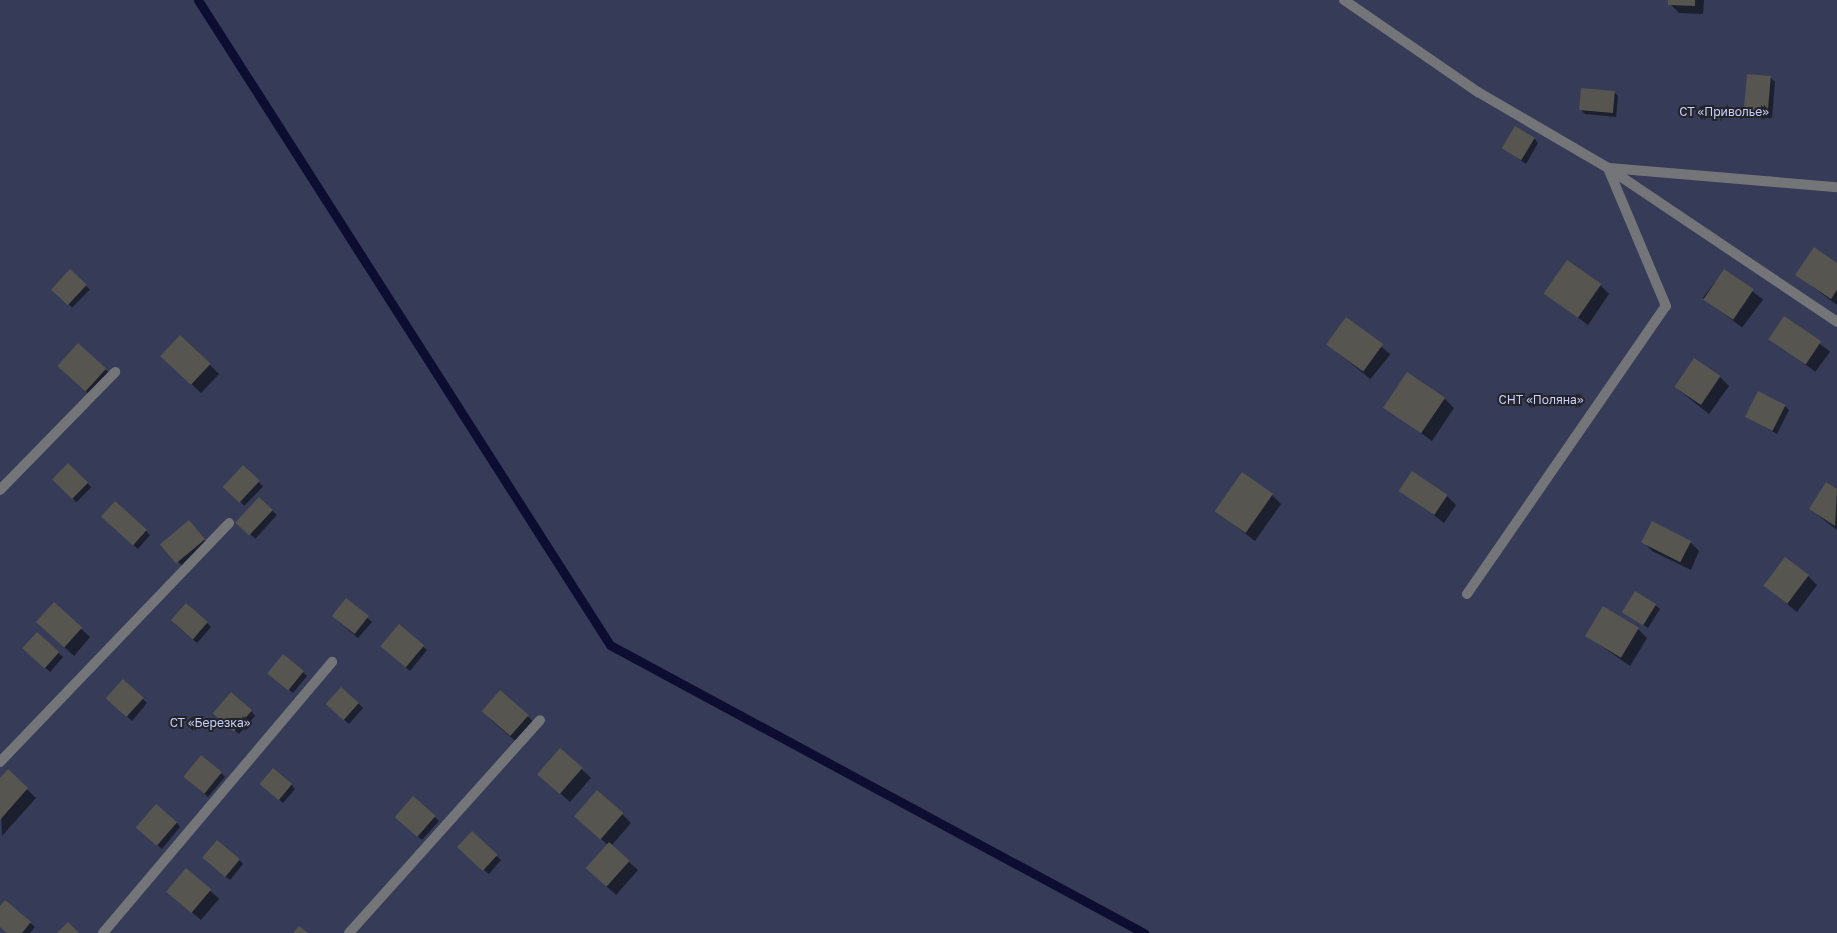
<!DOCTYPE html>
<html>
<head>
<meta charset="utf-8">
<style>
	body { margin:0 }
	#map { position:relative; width:1837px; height:933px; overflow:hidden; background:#2d2e33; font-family:"Golos Text",sans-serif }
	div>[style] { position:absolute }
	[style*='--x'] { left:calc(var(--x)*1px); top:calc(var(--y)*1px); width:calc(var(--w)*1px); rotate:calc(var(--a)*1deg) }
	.green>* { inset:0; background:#363b57; transform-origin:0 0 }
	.shadow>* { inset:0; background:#0007; transform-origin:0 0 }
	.stream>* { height:9px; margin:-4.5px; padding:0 4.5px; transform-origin:4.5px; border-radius:4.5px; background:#0d0d31 }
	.building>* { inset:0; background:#56554f; transform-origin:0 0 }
	.lane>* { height:10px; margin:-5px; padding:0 5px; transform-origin:5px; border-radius:5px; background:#747578 }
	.street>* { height:10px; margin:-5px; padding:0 5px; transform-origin:5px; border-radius:5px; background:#747578 }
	span { translate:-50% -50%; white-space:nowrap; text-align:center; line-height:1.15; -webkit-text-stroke:4px #232429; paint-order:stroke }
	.park-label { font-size:12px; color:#c8d0fb }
</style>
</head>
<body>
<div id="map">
	<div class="green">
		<div style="left:0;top:0;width:1837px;height:933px"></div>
	</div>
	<div class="shadow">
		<div style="clip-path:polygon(1670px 0,1704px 0,1703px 14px,1679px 13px,1670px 4px)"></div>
		<div style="clip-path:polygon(1770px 77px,1775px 82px,1772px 118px,1749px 117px,1745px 112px)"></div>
		<div style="clip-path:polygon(1614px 92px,1618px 96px,1616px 117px,1585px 114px,1581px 110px)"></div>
		<div style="clip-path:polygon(1534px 138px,1538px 143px,1526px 164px,1504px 148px)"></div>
		<div style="clip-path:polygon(1837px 264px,1837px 305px,1797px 275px)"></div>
		<div style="left:70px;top:270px;width:28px;height:25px;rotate:45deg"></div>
		<div style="left:1724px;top:270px;width:49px;height:35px;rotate:37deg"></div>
		<div style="clip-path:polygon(1600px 285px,1609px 294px,1588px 325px,1546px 294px)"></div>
		<div style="left:1784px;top:318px;width:57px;height:25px;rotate:36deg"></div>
		<div style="left:1347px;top:319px;width:56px;height:32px;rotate:39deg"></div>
		<div style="clip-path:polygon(79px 344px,114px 378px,95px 400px,68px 375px)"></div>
		<div style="clip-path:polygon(171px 365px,210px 365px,219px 374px,201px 393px)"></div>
		<div style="clip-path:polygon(1720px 377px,1729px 386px,1709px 414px,1675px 387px)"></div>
		<div style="clip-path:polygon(1445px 399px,1454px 408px,1432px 441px,1386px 407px)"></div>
		<div style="clip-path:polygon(1785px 406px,1789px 410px,1777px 434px,1747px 417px)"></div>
		<div style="left:68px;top:464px;width:33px;height:21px;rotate:45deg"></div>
		<div style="left:243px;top:467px;width:28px;height:27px;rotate:44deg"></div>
		<div style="clip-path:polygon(1827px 484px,1837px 491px,1837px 530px,1810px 509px)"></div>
		<div style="clip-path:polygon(1401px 490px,1447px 496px,1456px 505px,1444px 523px)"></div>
		<div style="clip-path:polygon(1272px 495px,1281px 504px,1255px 541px,1216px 511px)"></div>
		<div style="left:259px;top:499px;width:24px;height:32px;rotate:42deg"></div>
		<div style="clip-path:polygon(107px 521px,146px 531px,150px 535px,138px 549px)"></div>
		<div style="clip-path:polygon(193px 526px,208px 544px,183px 566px,178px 562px)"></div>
		<div style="clip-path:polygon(1643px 542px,1690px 542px,1699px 551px,1691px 570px,1652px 551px)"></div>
		<div style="clip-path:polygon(1808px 576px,1817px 585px,1797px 612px,1765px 586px)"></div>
		<div style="clip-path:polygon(346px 600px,372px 622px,358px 638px,337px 620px)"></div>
		<div style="clip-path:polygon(54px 604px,90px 637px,74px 656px,47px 631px)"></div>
		<div style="clip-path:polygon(1655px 605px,1660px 609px,1648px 628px,1624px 612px)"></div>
		<div style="clip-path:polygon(207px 623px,211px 627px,197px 643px,176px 625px)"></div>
		<div style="clip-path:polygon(400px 626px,427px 650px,410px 671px,387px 651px)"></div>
		<div style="clip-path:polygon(1638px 629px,1647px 638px,1630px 666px,1587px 636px)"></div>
		<div style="clip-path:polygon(37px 633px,63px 657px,50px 672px,28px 652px)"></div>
		<div style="clip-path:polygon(303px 672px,307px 676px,293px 693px,273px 677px)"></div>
		<div style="clip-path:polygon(123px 681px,147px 703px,132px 721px,112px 703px)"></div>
		<div style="clip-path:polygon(500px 691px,537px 725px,520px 745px,491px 720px)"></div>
		<div style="clip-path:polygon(358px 703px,363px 708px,349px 724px,332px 709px)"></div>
		<div style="clip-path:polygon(251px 711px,255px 716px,239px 734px,219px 717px)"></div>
		<div style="clip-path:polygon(560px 749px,591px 778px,570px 802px,548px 782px)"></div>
		<div style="clip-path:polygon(8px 771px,36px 798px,2px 836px,0 780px)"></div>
		<div style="clip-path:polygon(221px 773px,225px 777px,208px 797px,188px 780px)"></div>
		<div style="clip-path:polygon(291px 784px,295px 789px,283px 803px,266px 788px)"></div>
		<div style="clip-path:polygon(622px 814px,631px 823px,611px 846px,638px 870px,616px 895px,596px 877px,608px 845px,585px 825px)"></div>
		<div style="clip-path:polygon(435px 817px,439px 821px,422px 840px,401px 821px)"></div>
		<div style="clip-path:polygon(176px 822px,180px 827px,162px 849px,142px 832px)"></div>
		<div style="clip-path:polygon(463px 852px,497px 856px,501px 860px,489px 874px)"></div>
		<div style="clip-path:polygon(239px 859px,243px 864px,230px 880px,208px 862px)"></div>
		<div style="left:186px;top:870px;width:44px;height:28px;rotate:41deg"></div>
		<div style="clip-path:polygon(5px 902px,35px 927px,30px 933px,8px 933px,0 926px,0 908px)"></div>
	</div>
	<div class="stream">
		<div style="--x:198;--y:0;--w:765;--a:57.43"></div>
		<div style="--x:610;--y:645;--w:607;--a:28.34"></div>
	</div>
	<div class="building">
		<div style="clip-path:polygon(1668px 0,1695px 0,1695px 6px,1668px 5px)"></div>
		<div style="left:1747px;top:74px;width:24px;height:39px;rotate:5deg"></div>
		<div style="left:1581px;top:88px;width:34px;height:22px;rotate:5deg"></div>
		<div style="left:1515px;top:126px;width:23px;height:26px;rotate:31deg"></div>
		<div style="clip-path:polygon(1814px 247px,1837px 263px,1837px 290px,1831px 299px,1795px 275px)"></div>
		<div style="left:1567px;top:260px;width:42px;height:41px;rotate:35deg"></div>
		<div style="left:70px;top:269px;width:23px;height:28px;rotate:43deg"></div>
		<div style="left:1724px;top:269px;width:36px;height:37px;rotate:34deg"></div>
		<div style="left:1784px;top:316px;width:45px;height:28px;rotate:34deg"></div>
		<div style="left:1346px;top:317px;width:46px;height:34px;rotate:36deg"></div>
		<div style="left:180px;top:335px;width:42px;height:29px;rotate:43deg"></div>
		<div style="left:78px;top:343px;width:38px;height:31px;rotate:42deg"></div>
		<div style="left:1694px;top:358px;width:32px;height:35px;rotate:34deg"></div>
		<div style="left:1407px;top:372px;width:46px;height:43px;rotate:34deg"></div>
		<div style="left:1758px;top:391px;width:31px;height:29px;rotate:27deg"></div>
		<div style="left:68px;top:463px;width:28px;height:23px;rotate:44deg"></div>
		<div style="left:243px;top:465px;width:23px;height:30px;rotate:43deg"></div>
		<div style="left:1412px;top:471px;width:43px;height:24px;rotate:34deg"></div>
		<div style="left:1242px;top:472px;width:38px;height:48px;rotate:35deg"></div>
		<div style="clip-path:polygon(1826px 482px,1837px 489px,1835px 526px,1809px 509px)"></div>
		<div style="left:259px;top:497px;width:19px;height:35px;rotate:43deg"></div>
		<div style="left:115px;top:501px;width:43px;height:21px;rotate:42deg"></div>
		<div style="left:189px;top:520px;width:25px;height:38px;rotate:50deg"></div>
		<div style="left:1652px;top:521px;width:44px;height:24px;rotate:27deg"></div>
		<div style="left:1785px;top:557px;width:30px;height:36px;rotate:37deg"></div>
		<div style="left:1635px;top:591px;width:25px;height:25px;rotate:32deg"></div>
		<div style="left:346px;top:598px;width:29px;height:23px;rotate:38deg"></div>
		<div style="left:54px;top:602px;width:38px;height:27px;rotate:42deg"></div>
		<div style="left:186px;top:603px;width:29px;height:23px;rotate:41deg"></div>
		<div style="left:1603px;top:606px;width:42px;height:35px;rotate:31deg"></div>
		<div style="left:399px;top:624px;width:33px;height:29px;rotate:40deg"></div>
		<div style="left:37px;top:632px;width:30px;height:22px;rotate:42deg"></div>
		<div style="left:283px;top:654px;width:27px;height:25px;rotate:39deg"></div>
		<div style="left:123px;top:679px;width:28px;height:26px;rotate:42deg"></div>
		<div style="left:341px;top:687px;width:24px;height:23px;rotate:42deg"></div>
		<div style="left:500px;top:690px;width:38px;height:28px;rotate:41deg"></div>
		<div style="left:231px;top:692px;width:28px;height:28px;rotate:41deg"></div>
		<div style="left:560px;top:748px;width:30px;height:35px;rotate:41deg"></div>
		<div style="left:201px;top:755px;width:27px;height:28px;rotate:39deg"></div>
		<div style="left:273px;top:768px;width:25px;height:21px;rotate:40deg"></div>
		<div style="clip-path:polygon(8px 769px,28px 788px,0 820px,0 778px)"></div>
		<div style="left:597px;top:790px;width:35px;height:35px;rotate:41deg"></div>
		<div style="left:413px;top:796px;width:30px;height:28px;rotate:41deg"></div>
		<div style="left:156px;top:804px;width:28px;height:31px;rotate:41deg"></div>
		<div style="left:472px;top:831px;width:35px;height:22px;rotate:43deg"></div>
		<div style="left:217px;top:840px;width:30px;height:23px;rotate:40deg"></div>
		<div style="left:609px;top:842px;width:28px;height:35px;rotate:42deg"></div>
		<div style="left:186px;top:868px;width:33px;height:31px;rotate:40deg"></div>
		<div style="clip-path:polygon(5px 900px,31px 922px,22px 933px,7px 933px,0 927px,0 906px)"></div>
		<div style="clip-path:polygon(68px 922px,79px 933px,57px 933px)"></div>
		<div style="clip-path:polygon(299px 926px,308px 933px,293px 933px)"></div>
	</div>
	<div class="lane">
		<div style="--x:0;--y:490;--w:165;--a:-45.7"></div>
		<div style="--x:1467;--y:594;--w:350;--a:-55.4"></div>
		<div style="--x:1666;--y:306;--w:150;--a:-112.8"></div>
		<div style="--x:0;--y:762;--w:331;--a:-46.2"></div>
		<div style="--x:103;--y:933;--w:355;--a:-49.8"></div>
		<div style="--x:349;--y:933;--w:286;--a:-48.1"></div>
	</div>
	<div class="street">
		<div style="--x:1344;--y:0;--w:163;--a:34.5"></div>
		<div style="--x:1478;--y:92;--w:151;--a:30.3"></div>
		<div style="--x:1608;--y:168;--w:276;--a:33.9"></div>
		<div style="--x:1609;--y:168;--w:229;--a:4.8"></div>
	</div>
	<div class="park-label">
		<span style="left:1724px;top:112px">СТ «Приволье»</span>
		<span style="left:1541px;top:400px">СНТ «Поляна»</span>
		<span style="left:210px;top:723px">СТ «Березка»</span>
	</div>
</div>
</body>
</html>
